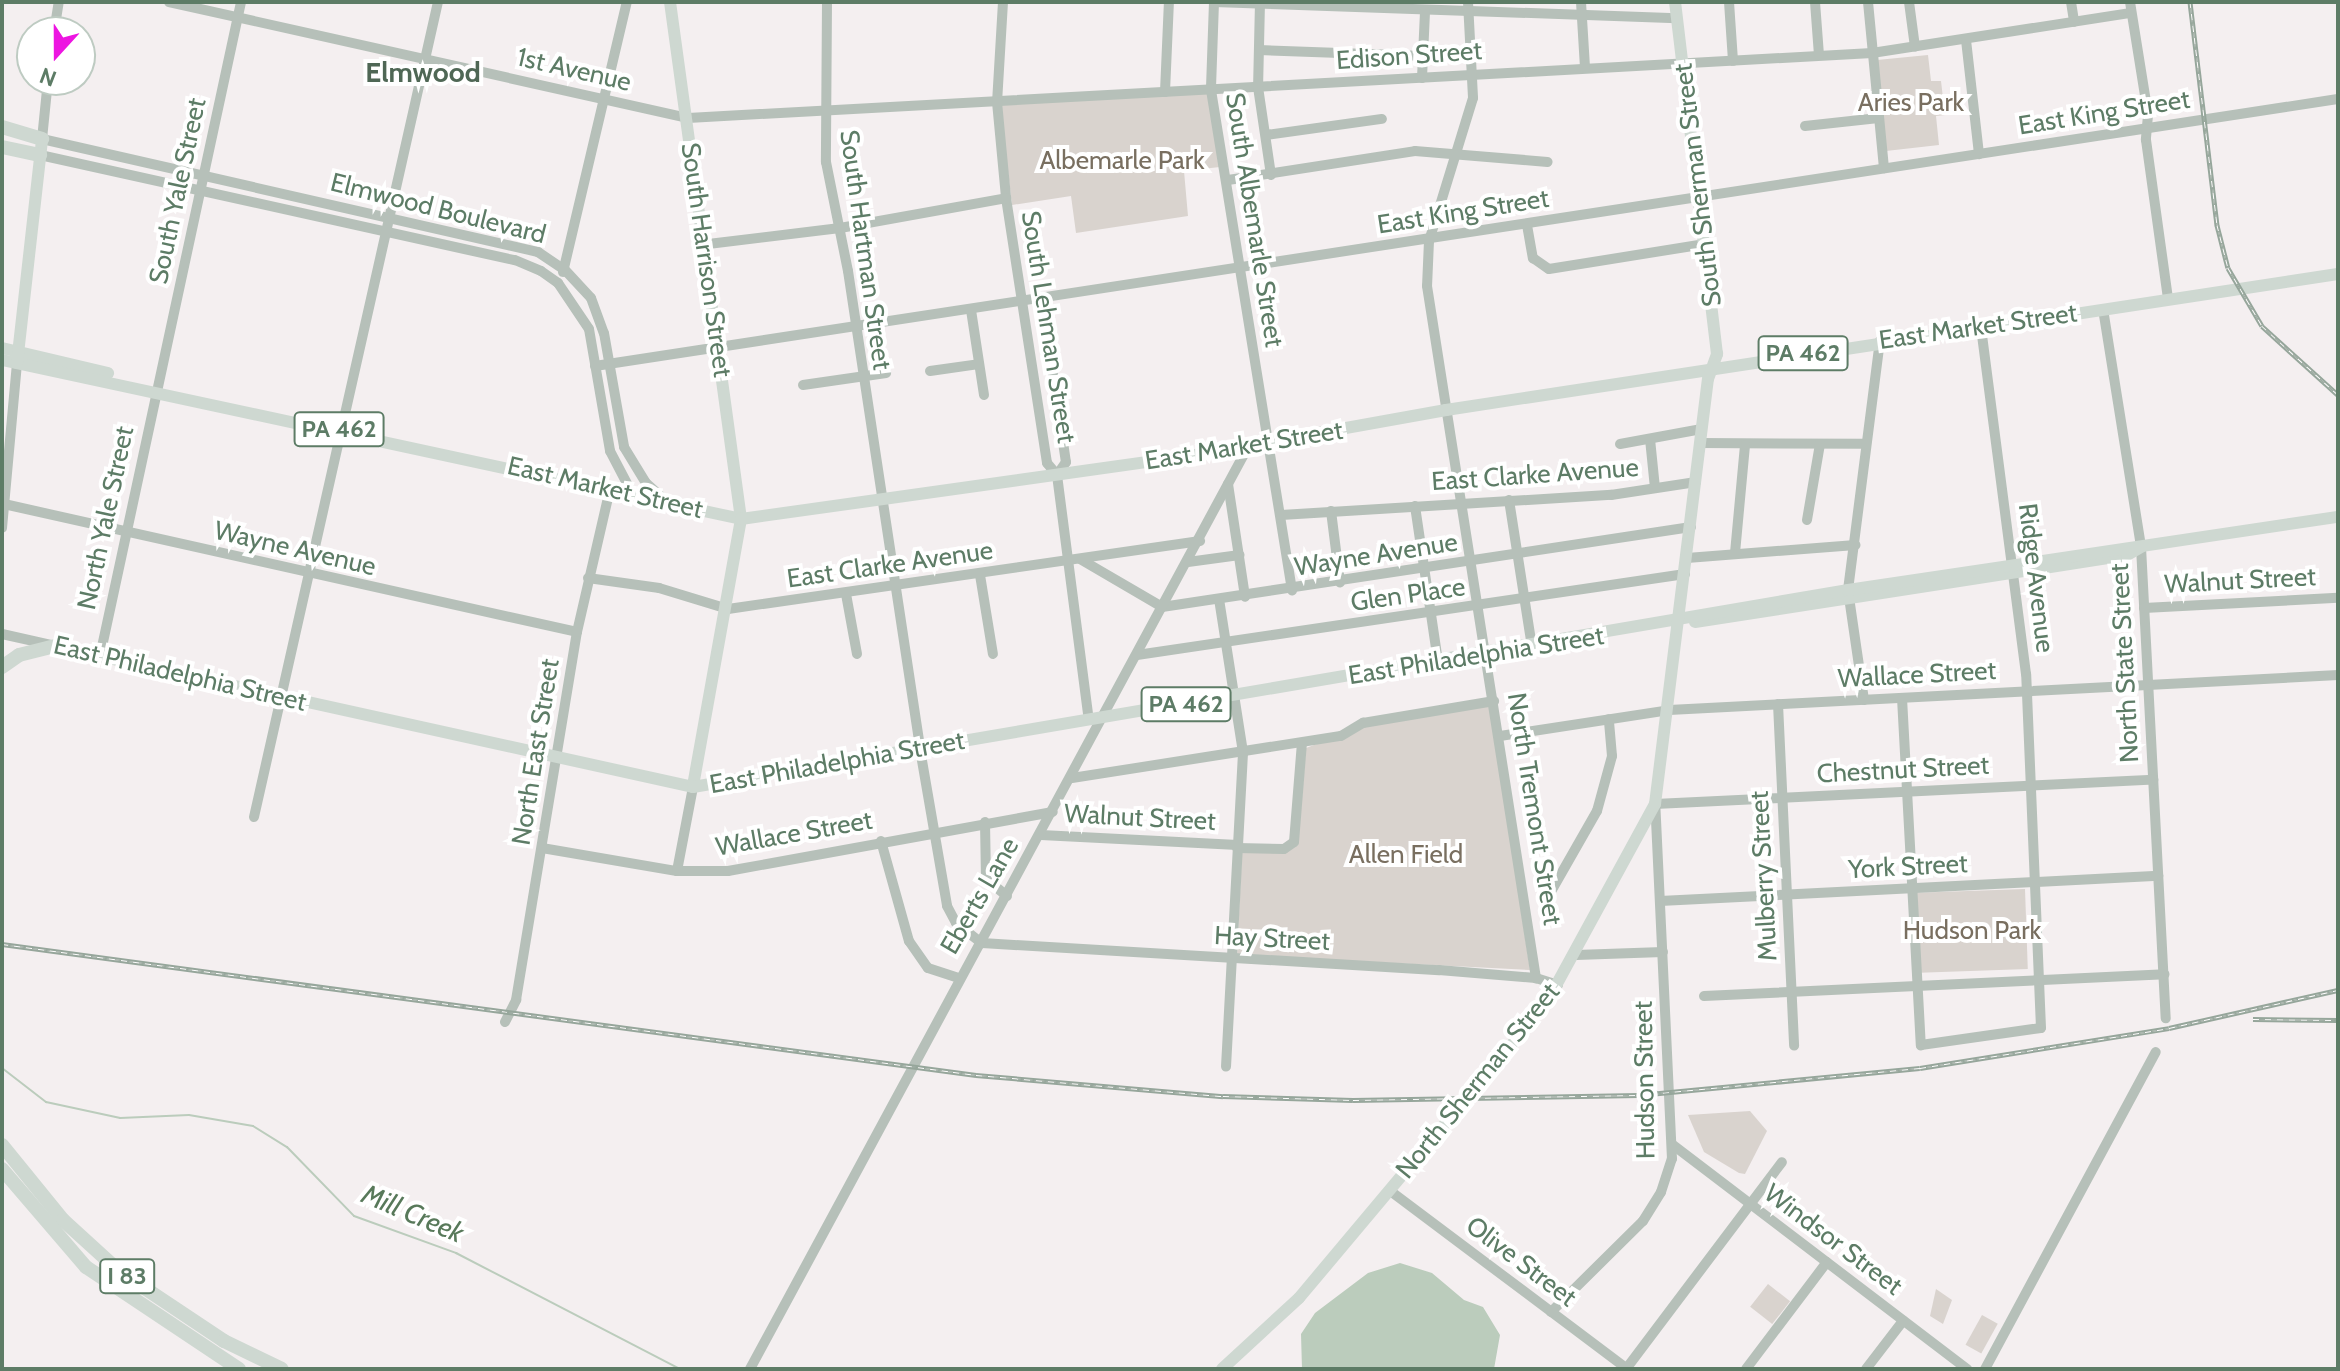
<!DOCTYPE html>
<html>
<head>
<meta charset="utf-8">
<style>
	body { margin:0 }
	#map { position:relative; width:2340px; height:1371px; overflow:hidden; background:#f4eff0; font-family:Cabin,sans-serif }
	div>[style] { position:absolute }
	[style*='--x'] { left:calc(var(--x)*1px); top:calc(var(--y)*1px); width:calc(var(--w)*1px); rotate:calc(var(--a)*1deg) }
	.green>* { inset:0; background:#d9d3ce; transform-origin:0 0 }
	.water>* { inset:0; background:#bbccbc }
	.stream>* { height:2px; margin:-1px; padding:0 1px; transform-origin:1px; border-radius:1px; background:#bbccbc }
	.minor>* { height:10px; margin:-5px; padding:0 5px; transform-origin:5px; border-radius:5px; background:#b6c0b9 }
	.major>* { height:12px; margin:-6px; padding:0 6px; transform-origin:6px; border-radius:6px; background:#ced8d1 }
	.highway>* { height:14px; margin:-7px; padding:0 7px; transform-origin:7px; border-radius:7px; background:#ced8d1 }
	.rail>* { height:5px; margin-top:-2.5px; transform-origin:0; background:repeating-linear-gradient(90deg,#fff 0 6px,#96a69b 0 12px); box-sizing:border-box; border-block:2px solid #96a69b }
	span { translate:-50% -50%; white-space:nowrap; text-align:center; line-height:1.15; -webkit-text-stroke:8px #fff; paint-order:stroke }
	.shield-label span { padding:2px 6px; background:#fff; border:2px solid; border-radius:6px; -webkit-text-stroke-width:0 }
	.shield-label { font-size:24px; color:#5d7c66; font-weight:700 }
	.street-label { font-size:26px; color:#5d7c66 }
	.park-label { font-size:26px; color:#796f60 }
	.neighbourhood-label { font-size:28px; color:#4f6755; font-weight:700 }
	.water-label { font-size:28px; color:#58795a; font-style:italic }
	.frame { position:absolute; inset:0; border:4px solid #5d7c66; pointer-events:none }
	.north { position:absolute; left:16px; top:16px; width:80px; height:80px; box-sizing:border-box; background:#fff; border:2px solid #becbc2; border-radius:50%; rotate:201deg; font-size:22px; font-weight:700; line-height:32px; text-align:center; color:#5d7c66 }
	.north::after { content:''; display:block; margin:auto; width:28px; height:36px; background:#ed15e1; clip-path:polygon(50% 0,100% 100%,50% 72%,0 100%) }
</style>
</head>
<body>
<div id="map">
	<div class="green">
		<div style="clip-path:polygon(1928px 55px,1931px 81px,1941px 81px,1945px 115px,1936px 116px,1939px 145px,1886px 151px,1877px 60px)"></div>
		<div style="clip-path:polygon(1209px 93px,1220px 167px,1184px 171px,1188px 216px,1076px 233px,1071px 196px,1012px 205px,1000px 105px)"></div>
		<div style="clip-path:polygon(1490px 706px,1530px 970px,1237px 955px,1242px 852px,1282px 853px,1298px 845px,1306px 748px,1365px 726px)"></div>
		<div style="left:2025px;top:889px;width:80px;height:108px;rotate:88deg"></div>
		<div style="clip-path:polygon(1750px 1111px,1767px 1131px,1745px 1174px,1739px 1173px,1704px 1152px,1688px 1115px)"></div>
		<div style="left:1768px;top:1284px;width:28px;height:29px;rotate:38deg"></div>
		<div style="clip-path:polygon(1936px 1289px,1952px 1300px,1943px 1324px,1930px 1316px)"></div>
		<div style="left:1982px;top:1315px;width:18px;height:34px;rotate:29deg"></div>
	</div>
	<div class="water">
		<div style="clip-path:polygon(1400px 1263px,1432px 1273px,1464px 1300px,1483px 1307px,1500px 1335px,1494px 1369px,1302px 1369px,1301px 1334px,1315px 1313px,1368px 1273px)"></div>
	</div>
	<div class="stream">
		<div style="--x:2;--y:1068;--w:56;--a:37.7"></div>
		<div style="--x:46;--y:1102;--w:76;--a:12.2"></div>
		<div style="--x:120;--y:1118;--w:69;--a:-2.5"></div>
		<div style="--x:189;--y:1115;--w:65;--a:9.8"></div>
		<div style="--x:253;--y:1126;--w:40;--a:32"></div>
		<div style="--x:287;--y:1147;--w:96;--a:45.8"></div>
		<div style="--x:354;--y:1216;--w:109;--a:19.9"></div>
		<div style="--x:456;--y:1253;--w:252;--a:27.4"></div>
	</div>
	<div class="minor">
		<div style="--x:169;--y:2;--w:532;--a:12.6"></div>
		<div style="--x:688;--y:118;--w:1186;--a:-3.14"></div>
		<div style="--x:1872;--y:53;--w:262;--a:-8.8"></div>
		<div style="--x:827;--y:2;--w:160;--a:90.4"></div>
		<div style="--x:826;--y:162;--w:111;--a:78.6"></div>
		<div style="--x:848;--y:271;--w:483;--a:81.4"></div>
		<div style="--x:920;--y:749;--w:159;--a:80.2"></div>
		<div style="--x:947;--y:906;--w:19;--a:62"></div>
		<div style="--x:956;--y:923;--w:33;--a:38"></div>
		<div style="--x:1003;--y:2;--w:100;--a:93.4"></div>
		<div style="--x:997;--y:102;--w:96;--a:84.6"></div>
		<div style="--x:1006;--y:198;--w:268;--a:81.2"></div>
		<div style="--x:1047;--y:463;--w:16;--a:50"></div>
		<div style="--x:1214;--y:2;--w:88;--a:92"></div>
		<div style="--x:1211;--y:90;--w:507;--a:80.8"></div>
		<div style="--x:1214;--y:2;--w:463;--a:2"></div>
		<div style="--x:1260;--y:2;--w:85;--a:91.3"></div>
		<div style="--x:1258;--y:87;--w:89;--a:81.6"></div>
		<div style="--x:1468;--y:2;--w:96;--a:87"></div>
		<div style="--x:1473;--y:98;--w:150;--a:107.1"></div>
		<div style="--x:1429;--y:241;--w:45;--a:92.5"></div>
		<div style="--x:1427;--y:286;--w:701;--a:81.05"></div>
		<div style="--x:1581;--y:2;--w:66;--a:86.5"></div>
		<div style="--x:1729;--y:2;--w:59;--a:86.1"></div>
		<div style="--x:1815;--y:2;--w:53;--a:85.7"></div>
		<div style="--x:1868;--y:2;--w:167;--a:84.5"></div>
		<div style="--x:1909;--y:2;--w:45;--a:82.4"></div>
		<div style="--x:2071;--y:2;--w:20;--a:81"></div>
		<div style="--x:2130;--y:2;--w:114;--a:80.9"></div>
		<div style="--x:2148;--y:115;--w:25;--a:95"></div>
		<div style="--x:2146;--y:140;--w:161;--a:82.1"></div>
		<div style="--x:54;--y:32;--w:30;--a:-81"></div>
		<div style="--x:1966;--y:40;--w:115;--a:83.5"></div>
		<div style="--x:1259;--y:50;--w:165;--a:2.1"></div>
		<div style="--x:1422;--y:78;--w:67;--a:-87.4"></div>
		<div style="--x:48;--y:80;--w:59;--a:95.8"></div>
		<div style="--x:42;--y:139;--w:509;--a:12.83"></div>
		<div style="--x:538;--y:252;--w:32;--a:34"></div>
		<div style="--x:565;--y:270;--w:38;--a:47"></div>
		<div style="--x:591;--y:298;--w:37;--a:70"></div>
		<div style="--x:604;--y:333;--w:116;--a:80"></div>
		<div style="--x:624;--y:447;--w:42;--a:58.6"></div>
		<div style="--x:646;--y:483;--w:28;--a:42"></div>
		<div style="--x:1165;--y:92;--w:90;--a:-87.5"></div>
		<div style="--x:1805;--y:126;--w:74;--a:-6.2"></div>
		<div style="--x:1266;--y:135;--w:117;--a:-7.9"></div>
		<div style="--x:40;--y:155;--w:486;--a:12.5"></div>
		<div style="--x:515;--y:260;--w:28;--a:23"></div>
		<div style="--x:541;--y:271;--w:21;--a:35"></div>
		<div style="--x:558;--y:283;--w:55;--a:56"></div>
		<div style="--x:589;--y:329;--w:124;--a:80.2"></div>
		<div style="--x:610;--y:451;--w:47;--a:62.4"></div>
		<div style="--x:1228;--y:180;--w:189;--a:-8.8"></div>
		<div style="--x:1415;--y:151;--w:133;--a:4.7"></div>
		<div style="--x:1527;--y:225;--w:34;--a:80"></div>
		<div style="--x:1533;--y:258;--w:19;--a:35"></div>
		<div style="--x:1549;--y:269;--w:158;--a:-9.1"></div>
		<div style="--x:700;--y:245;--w:141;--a:-6.9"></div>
		<div style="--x:840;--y:228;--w:169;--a:-10.2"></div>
		<div style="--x:563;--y:272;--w:277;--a:-76.7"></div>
		<div style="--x:1042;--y:300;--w:164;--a:81.6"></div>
		<div style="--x:1066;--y:462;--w:16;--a:125"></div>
		<div style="--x:2103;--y:309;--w:241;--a:80.9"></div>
		<div style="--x:2141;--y:547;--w:472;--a:87"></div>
		<div style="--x:971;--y:310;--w:86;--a:81.3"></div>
		<div style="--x:595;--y:366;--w:1763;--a:-8.71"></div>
		<div style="--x:930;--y:371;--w:49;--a:-8.1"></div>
		<div style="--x:803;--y:385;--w:84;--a:-8.2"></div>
		<div style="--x:1650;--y:439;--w:49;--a:84.2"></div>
		<div style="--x:1700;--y:443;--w:166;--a:0.3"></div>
		<div style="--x:1620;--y:444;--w:83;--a:-10.4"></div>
		<div style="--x:1057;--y:475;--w:247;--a:82.6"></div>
		<div style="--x:1228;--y:484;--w:114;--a:81.4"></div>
		<div style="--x:1509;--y:500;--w:149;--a:81.1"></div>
		<div style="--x:4;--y:504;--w:587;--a:12.59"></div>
		<div style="--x:1415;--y:506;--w:158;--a:81.6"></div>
		<div style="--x:1331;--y:511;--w:72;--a:82.8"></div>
		<div style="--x:1281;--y:515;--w:331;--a:-3.5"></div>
		<div style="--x:1611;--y:495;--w:86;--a:-8.7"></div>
		<div style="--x:1807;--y:520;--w:77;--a:-80.3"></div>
		<div style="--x:2;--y:528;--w:166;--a:-84.8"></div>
		<div style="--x:1735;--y:553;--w:108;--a:-84.7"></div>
		<div style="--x:1687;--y:558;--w:169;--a:-4.4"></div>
		<div style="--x:1080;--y:559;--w:95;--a:30.3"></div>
		<div style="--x:1162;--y:607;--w:535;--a:-8.6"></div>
		<div style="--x:1188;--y:562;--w:52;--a:-7.7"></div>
		<div style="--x:980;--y:575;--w:80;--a:80.7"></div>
		<div style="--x:588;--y:578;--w:72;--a:8"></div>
		<div style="--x:659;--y:588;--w:72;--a:16.9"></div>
		<div style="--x:728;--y:609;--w:477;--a:-8.2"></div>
		<div style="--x:846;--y:594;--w:61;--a:79.6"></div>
		<div style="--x:1219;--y:599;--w:156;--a:81.1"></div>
		<div style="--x:1243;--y:753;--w:314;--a:93.1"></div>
		<div style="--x:2144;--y:608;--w:194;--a:-3"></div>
		<div style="--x:2;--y:634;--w:50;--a:12.7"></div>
		<div style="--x:1137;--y:655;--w:554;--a:-8.41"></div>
		<div style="--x:100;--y:656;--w:669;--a:-77.83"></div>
		<div style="--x:1902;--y:698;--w:348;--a:86.9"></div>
		<div style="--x:1921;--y:1045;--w:121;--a:-8.1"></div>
		<div style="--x:2041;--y:1028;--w:354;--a:-92.4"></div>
		<div style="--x:2026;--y:674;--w:350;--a:-97.4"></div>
		<div style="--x:1864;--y:700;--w:111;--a:-98.3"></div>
		<div style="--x:1848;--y:590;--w:251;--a:-82.7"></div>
		<div style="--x:1778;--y:704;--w:342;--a:87.3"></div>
		<div style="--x:1500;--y:736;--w:171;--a:-8.7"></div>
		<div style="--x:1669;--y:710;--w:670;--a:-2.99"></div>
		<div style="--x:1072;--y:778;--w:272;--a:-8.9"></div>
		<div style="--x:1341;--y:736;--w:26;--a:-31"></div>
		<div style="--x:1363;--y:723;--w:133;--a:-9.5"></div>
		<div style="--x:254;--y:817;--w:836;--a:-77.28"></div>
		<div style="--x:985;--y:822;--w:57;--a:89"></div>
		<div style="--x:986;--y:879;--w:27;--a:39"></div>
		<div style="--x:1041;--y:835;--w:197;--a:2.9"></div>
		<div style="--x:881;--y:841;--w:104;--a:74.4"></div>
		<div style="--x:909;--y:941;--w:33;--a:55"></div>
		<div style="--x:928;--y:968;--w:33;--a:18"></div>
		<div style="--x:542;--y:848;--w:137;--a:9.7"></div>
		<div style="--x:677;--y:871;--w:51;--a:0"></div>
		<div style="--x:728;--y:871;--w:330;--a:-10.3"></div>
		<div style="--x:1237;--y:848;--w:47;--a:1.2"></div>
		<div style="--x:1284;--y:849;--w:12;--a:-35"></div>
		<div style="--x:1294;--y:842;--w:99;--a:-85.4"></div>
		<div style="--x:677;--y:871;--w:86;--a:-79.2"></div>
		<div style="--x:1549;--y:895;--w:97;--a:-60.3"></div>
		<div style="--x:1597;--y:811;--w:57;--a:-74.7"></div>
		<div style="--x:1612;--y:756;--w:37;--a:-95"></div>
		<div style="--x:1660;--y:901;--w:499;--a:-2.9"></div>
		<div style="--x:982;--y:943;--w:458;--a:3.4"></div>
		<div style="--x:1439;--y:970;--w:97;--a:4.7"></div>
		<div style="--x:1536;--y:978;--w:23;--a:18"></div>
		<div style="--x:1576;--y:955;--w:87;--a:-2"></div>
		<div style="--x:1704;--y:996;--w:461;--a:-2.7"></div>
		<div style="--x:505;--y:1022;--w:25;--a:-63"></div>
		<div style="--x:516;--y:1000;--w:373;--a:-80.6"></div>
		<div style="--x:577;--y:632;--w:147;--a:-77"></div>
		<div style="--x:1673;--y:1145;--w:370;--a:37.3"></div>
		<div style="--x:1389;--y:1190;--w:298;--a:36.9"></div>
		<div style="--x:1551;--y:1312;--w:129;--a:-44.7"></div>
		<div style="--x:1643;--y:1221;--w:34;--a:-58"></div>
		<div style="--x:1661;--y:1192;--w:35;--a:-72"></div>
		<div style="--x:1672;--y:1159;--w:355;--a:-92.7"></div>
		<div style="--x:1655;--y:804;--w:499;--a:-2.8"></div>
		<div style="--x:750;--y:1369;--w:1050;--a:-61.63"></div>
		<div style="--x:1626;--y:1369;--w:259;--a:-53"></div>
		<div style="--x:1746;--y:1369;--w:134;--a:-52.9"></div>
		<div style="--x:1866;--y:1369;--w:61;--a:-52.4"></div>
		<div style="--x:1985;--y:1369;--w:360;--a:-61.7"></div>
	</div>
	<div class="major">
		<div style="--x:670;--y:2;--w:522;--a:82.18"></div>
		<div style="--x:741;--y:519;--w:272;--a:100.2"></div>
		<div style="--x:2;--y:348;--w:109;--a:13.3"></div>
		<div style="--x:2;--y:360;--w:756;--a:12.14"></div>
		<div style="--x:741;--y:519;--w:459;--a:-8"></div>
		<div style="--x:1196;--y:455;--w:254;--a:-10.2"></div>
		<div style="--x:1446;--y:410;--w:902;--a:-8.67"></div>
		<div style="--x:17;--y:363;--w:225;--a:-83.6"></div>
		<div style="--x:1695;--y:622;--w:437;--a:-8.8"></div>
		<div style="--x:2127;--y:555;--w:16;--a:-30"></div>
		<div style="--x:54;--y:646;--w:654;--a:12.44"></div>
		<div style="--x:693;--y:787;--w:1172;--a:-9.68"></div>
		<div style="--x:1848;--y:590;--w:495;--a:-8.5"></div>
		<div style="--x:1222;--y:1369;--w:105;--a:-42.7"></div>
		<div style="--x:1299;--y:1298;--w:386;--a:-50"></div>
		<div style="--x:1547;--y:1002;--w:226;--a:-61.4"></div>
		<div style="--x:1655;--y:804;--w:428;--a:-82.9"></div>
		<div style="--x:1708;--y:379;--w:27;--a:-70"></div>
		<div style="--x:1717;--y:354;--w:354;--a:-96.8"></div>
	</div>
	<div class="highway">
		<div style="--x:2;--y:127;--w:42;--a:16.7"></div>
		<div style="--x:2;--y:147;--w:39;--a:12"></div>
		<div style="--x:2;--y:667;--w:21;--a:-35"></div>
		<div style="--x:19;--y:655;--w:36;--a:-14"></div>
		<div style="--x:2;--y:1145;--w:97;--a:50.9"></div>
		<div style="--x:63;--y:1220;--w:76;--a:42.3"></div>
		<div style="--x:119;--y:1271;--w:126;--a:33.7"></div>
		<div style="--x:224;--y:1341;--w:64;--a:25.8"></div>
		<div style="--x:2;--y:1169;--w:129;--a:49.4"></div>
		<div style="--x:86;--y:1267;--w:184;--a:33.7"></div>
	</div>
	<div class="rail">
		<div style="--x:2190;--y:2;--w:225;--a:83.1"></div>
		<div style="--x:2217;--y:225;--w:44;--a:75.7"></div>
		<div style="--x:2228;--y:268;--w:67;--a:59.6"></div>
		<div style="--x:2262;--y:326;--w:103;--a:42.2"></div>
		<div style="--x:2;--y:944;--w:983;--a:7.66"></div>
		<div style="--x:976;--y:1075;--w:248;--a:4.9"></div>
		<div style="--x:1223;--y:1096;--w:130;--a:1.8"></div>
		<div style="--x:1353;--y:1100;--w:286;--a:-1"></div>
		<div style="--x:1639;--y:1095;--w:282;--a:-5.5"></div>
		<div style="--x:1920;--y:1068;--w:252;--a:-9.1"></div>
		<div style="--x:2169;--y:1028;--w:173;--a:-12.7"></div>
		<div style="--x:2253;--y:1019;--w:85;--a:0.7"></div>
	</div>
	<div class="shield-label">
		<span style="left:1803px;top:353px">PA 462</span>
		<span style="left:339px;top:429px">PA 462</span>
		<span style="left:1186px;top:704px">PA 462</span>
		<span style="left:127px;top:1276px">I 83</span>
	</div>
	<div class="street-label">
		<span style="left:1409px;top:56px;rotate:-4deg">Edison Street</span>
		<span style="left:574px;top:70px;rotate:13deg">1st Avenue</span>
		<span style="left:2104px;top:113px;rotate:-9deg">East King Street</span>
		<span style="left:1698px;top:185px;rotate:-97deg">South Sherman Street</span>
		<span style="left:178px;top:191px;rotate:-78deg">South Yale Street</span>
		<span style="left:438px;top:209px;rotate:14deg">Elmwood Boulevard</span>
		<span style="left:1463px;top:212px;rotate:-9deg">East King Street</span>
		<span style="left:1254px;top:220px;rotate:81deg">South Albemarle Street</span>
		<span style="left:865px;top:250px;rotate:82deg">South Hartman Street</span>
		<span style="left:706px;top:260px;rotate:82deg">South Harrison Street</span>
		<span style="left:1048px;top:327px;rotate:81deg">South Lehman Street</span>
		<span style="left:1978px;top:327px;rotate:-8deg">East Market Street</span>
		<span style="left:1244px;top:446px;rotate:-9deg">East Market Street</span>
		<span style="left:1535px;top:475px;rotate:-4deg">East Clarke Avenue</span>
		<span style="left:605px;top:488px;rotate:13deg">East Market Street</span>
		<span style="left:106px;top:518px;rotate:-78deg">North Yale Street</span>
		<span style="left:295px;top:549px;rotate:13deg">Wayne Avenue</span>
		<span style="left:1376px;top:555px;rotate:-9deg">Wayne Avenue</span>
		<span style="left:890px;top:565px;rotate:-8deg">East Clarke Avenue</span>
		<span style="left:2036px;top:578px;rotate:83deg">Ridge Avenue</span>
		<span style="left:2240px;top:581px;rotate:-3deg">Walnut Street</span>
		<span style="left:1408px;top:595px;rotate:-8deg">Glen Place</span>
		<span style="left:1476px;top:656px;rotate:-9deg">East Philadelphia Street</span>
		<span style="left:2125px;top:663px;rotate:-93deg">North State Street</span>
		<span style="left:180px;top:674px;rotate:13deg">East Philadelphia Street</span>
		<span style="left:1917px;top:675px;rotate:-3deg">Wallace Street</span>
		<span style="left:536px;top:752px;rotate:-81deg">North East Street</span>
		<span style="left:837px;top:763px;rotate:-10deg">East Philadelphia Street</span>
		<span style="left:1903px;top:770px;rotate:-3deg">Chestnut Street</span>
		<span style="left:1534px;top:809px;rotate:81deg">North Tremont Street</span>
		<span style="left:1140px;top:818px;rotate:3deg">Walnut Street</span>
		<span style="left:794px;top:834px;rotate:-10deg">Wallace Street</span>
		<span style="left:1908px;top:867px;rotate:-3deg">York Street</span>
		<span style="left:1764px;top:876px;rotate:-93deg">Mulberry Street</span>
		<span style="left:980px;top:896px;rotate:-60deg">Eberts Lane</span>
		<span style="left:1272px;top:939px;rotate:3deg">Hay Street</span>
		<span style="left:1645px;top:1080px;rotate:-91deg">Hudson Street</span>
		<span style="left:1478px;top:1081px;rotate:-51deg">North Sherman Street</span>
		<span style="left:1833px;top:1240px;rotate:37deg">Windsor Street</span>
		<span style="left:1521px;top:1262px;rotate:37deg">Olive Street</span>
	</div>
	<div class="park-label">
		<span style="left:1911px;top:103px">Aries Park</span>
		<span style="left:1122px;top:161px">Albemarle Park</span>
		<span style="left:1406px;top:855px">Allen Field</span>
		<span style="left:1972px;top:931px">Hudson Park</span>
	</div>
	<div class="neighbourhood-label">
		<span style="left:423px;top:72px">Elmwood</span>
	</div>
	<div class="water-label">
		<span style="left:413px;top:1213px;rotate:23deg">Mill Creek</span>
	</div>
	<div class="frame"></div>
	<div class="north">N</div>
</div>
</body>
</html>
